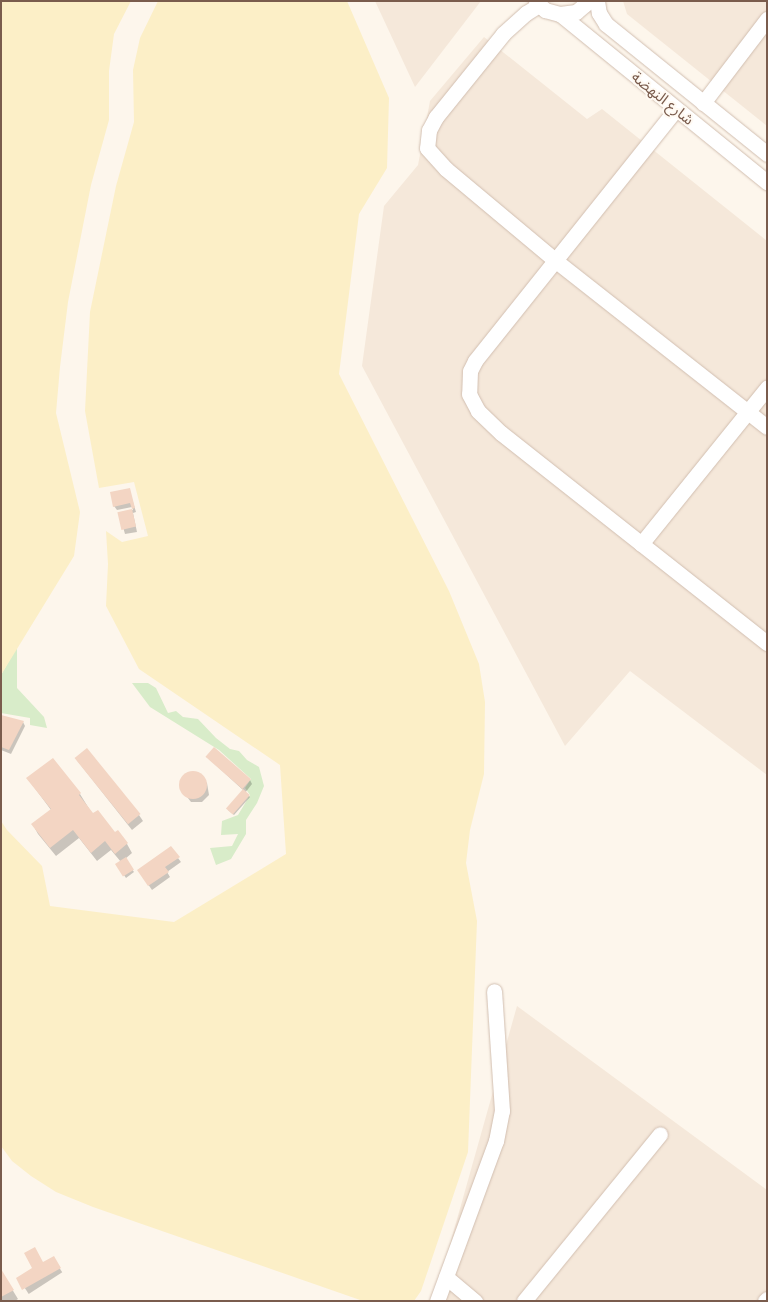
<!DOCTYPE html>
<html>
<head>
<meta charset="utf-8">
<style>
	body { margin:0 }
	#map { position:relative; width:768px; height:1302px; overflow:hidden; background:#fdf6ec; font-family:"Open Sans","Noto Sans Arabic",sans-serif }
	div>[style] { position:absolute }
	[style*='--x'] { left:calc(var(--x)*1px); top:calc(var(--y)*1px); width:calc(var(--w)*1px); rotate:calc(var(--a)*1deg) }
	.residential>* { inset:0; background:#f5e8da }
	.green>* { inset:0; background:#d8ecc9 }
	.sand>* { inset:0; background:#fcefc7 }
	.shadow>* { inset:0; background:#0003; transform-origin:0 0 }
	.building>* { inset:0; background:#f3d5c3; transform-origin:0 0 }
	.round { border-radius:50% }
	.roads { filter:drop-shadow(0 0 1px #d1beb0) drop-shadow(0 0 1px #d1beb0) }
	.minor>* { height:15px; margin:-7.5px; padding:0 7.5px; transform-origin:7.5px; border-radius:7.5px; background:#fff }
	span { translate:-50% -50%; white-space:nowrap; text-align:center; line-height:1.15; -webkit-text-stroke:4px #fffaf3; paint-order:stroke }
	.street-label { font-size:15px; color:#7a5c4d }
	.frame { position:absolute; inset:0; border:2px solid #7a5c4d; pointer-events:none }
</style>
</head>
<body>
<div id="map">
	<div class="residential">
		<div style="clip-path:polygon(375px 1px,481px 1px,415px 87px)"></div>
		<div style="clip-path:polygon(623px 1px,767px 1px,767px 126px,627px 14px)"></div>
		<div style="clip-path:polygon(484px 37px,587px 119px,602px 109px,767px 241px,767px 775px,630px 671px,565px 746px,362px 366px,384px 206px,418px 165px,430px 101px)"></div>
		<div style="clip-path:polygon(517px 1006px,767px 1190px,767px 1301px,434px 1301px)"></div>
	</div>
	<div class="green">
		<div style="clip-path:polygon(17px 647px,17px 688px,44px 717px,47px 728px,30px 725px,30px 718px,1px 713px,1px 675px)"></div>
		<div style="clip-path:polygon(132px 683px,148px 683px,156px 688px,168px 713px,176px 711px,183px 717px,198px 719px,216px 738px,230px 749px,239px 751px,247px 760px,259px 767px,264px 786px,257px 803px,246px 820px,246px 834px,231px 859px,216px 865px,210px 848px,232px 846px,238px 834px,221px 835px,222px 821px,238px 815px,250px 795px,245px 788px,251px 779px,219px 750px,150px 707px)"></div>
	</div>
	<div class="sand">
		<div style="clip-path:polygon(1px 1px,131px 1px,114px 34px,109px 71px,109px 120px,91px 185px,68px 302px,60px 367px,56px 413px,80px 512px,74px 556px,1px 675px)"></div>
		<div style="clip-path:polygon(158px 1px,347px 1px,389px 98px,387px 168px,359px 214px,339px 374px,449px 591px,479px 664px,485px 702px,484px 774px,470px 830px,466px 863px,477px 921px,468px 1152px,421px 1291px,414px 1301px,363px 1301px,93px 1207px,56px 1192px,31px 1176px,12px 1161px,1px 1146px,1px 821px,7px 830px,42px 866px,50px 906px,174px 922px,286px 854px,280px 765px,139px 669px,106px 606px,108px 564px,106px 531px,122px 542px,148px 536px,134px 482px,99px 488px,85px 411px,90px 312px,116px 186px,134px 122px,133px 70px,140px 38px)"></div>
	</div>
	<div class="shadow">
		<div style="clip-path:polygon(129px 489px,136px 512px,133px 513px,137px 532px,125px 534px,119px 513px,133px 510px,132px 507px,117px 510px,114px 506px)"></div>
		<div style="clip-path:polygon(1px 718px,23px 722px,25px 726px,11px 754px,1px 750px)"></div>
		<div style="clip-path:polygon(207px 757px,250px 780px,252px 784px,245px 793px,250px 797px,234px 815px,228px 810px,243px 790px)"></div>
		<div style="clip-path:polygon(53px 759px,80px 794px,93px 815px,115px 834px,118px 832px,127px 844px,132px 853px,125px 859px,134px 872px,126px 878px,117px 865px,121px 862px,111px 850px,97px 861px,79px 838px,56px 856px,38px 834px,33px 825px,51px 810px,28px 779px)"></div>
		<div style="clip-path:polygon(76px 759px,139px 815px,143px 821px,132px 830px)"></div>
		<div style="clip-path:polygon(196px 773px,207px 783px,209px 795px,202px 802px,191px 802px,181px 789px,182px 780px,188px 774px)"></div>
		<div style="clip-path:polygon(178px 858px,181px 862px,167px 872px,170px 877px,152px 890px,141px 874px)"></div>
		<div style="left:53px;top:1258px;width:17px;height:40px;rotate:57deg"></div>
		<div style="clip-path:polygon(1px 1271px,18px 1299px,15px 1301px,1px 1301px)"></div>
	</div>
	<div class="building">
		<div style="clip-path:polygon(130px 488px,135px 508px,132px 509px,130px 503px,113px 507px,110px 492px)"></div>
		<div style="left:132px;top:509px;width:18px;height:15px;rotate:77deg"></div>
		<div style="clip-path:polygon(1px 715px,24px 721px,9px 750px,1px 747px)"></div>
		<div style="left:214px;top:747px;width:49px;height:13px;rotate:41deg"></div>
		<div style="left:87px;top:748px;width:85px;height:16px;rotate:51deg"></div>
		<div style="clip-path:polygon(53px 758px,81px 793px,79px 795px,93px 813px,98px 810px,115px 832px,118px 830px,128px 843px,115px 854px,105px 841px,91px 853px,73px 830px,50px 848px,31px 824px,51px 809px,26px 778px)"></div>
		<div class="round" style="left:179px;top:771px;width:28px;height:28px"></div>
		<div style="left:243px;top:789px;width:9px;height:26px;rotate:41deg"></div>
		<div style="clip-path:polygon(171px 846px,180px 857px,165px 867px,169px 872px,148px 886px,137px 870px)"></div>
		<div style="left:126px;top:857px;width:15px;height:13px;rotate:58deg"></div>
		<div style="clip-path:polygon(35px 1247px,43px 1262px,54px 1256px,61px 1268px,22px 1290px,16px 1278px,32px 1268px,24px 1253px)"></div>
		<div style="clip-path:polygon(1px 1269px,14px 1290px,1px 1297px)"></div>
	</div>
	<div class="roads">
		<div class="minor">
			<div style="--x:536;--y:1;--w:13;--a:45"></div>
			<div style="--x:545;--y:10;--w:16;--a:15"></div>
			<div style="--x:560;--y:14;--w:16;--a:-7"></div>
			<div style="--x:576;--y:12;--w:17;--a:-40"></div>
			<div style="--x:597;--y:1;--w:12;--a:81"></div>
			<div style="--x:599;--y:13;--w:13;--a:58"></div>
			<div style="--x:606;--y:24;--w:207;--a:38.9"></div>
			<div style="--x:539;--y:5;--w:15;--a:148"></div>
			<div style="--x:526;--y:13;--w:31;--a:138"></div>
			<div style="--x:503;--y:34;--w:107;--a:128.9"></div>
			<div style="--x:436;--y:117;--w:15;--a:118"></div>
			<div style="--x:429;--y:130;--w:18;--a:96"></div>
			<div style="--x:427;--y:148;--w:28;--a:48"></div>
			<div style="--x:446;--y:169;--w:143;--a:39.9"></div>
			<div style="--x:556;--y:261;--w:268;--a:38.2"></div>
			<div style="--x:560;--y:14;--w:267;--a:39.1"></div>
			<div style="--x:703;--y:103;--w:106;--a:-52.7"></div>
			<div style="--x:676;--y:109;--w:322;--a:128.6"></div>
			<div style="--x:475;--y:361;--w:11;--a:117"></div>
			<div style="--x:470;--y:371;--w:23;--a:92"></div>
			<div style="--x:469;--y:394;--w:19;--a:62"></div>
			<div style="--x:478;--y:411;--w:32;--a:44"></div>
			<div style="--x:501;--y:433;--w:339;--a:38.3"></div>
			<div style="--x:641;--y:544;--w:201;--a:-51.1"></div>
			<div style="--x:446;--y:1277;--w:38;--a:40"></div>
			<div style="--x:437;--y:1301;--w:171;--a:-69.8"></div>
			<div style="--x:496;--y:1141;--w:31;--a:-79"></div>
			<div style="--x:502;--y:1111;--w:120;--a:-93.8"></div>
			<div style="--x:524;--y:1301;--w:215;--a:-50.8"></div>
			<div style="--x:765;--y:1301;--w:3;--a:-45"></div>
		</div>
	</div>
	<div class="street-label">
		<span style="left:663px;top:98px;rotate:39deg">شارع النهضة</span>
	</div>
	<div class="frame"></div>
</div>
</body>
</html>
